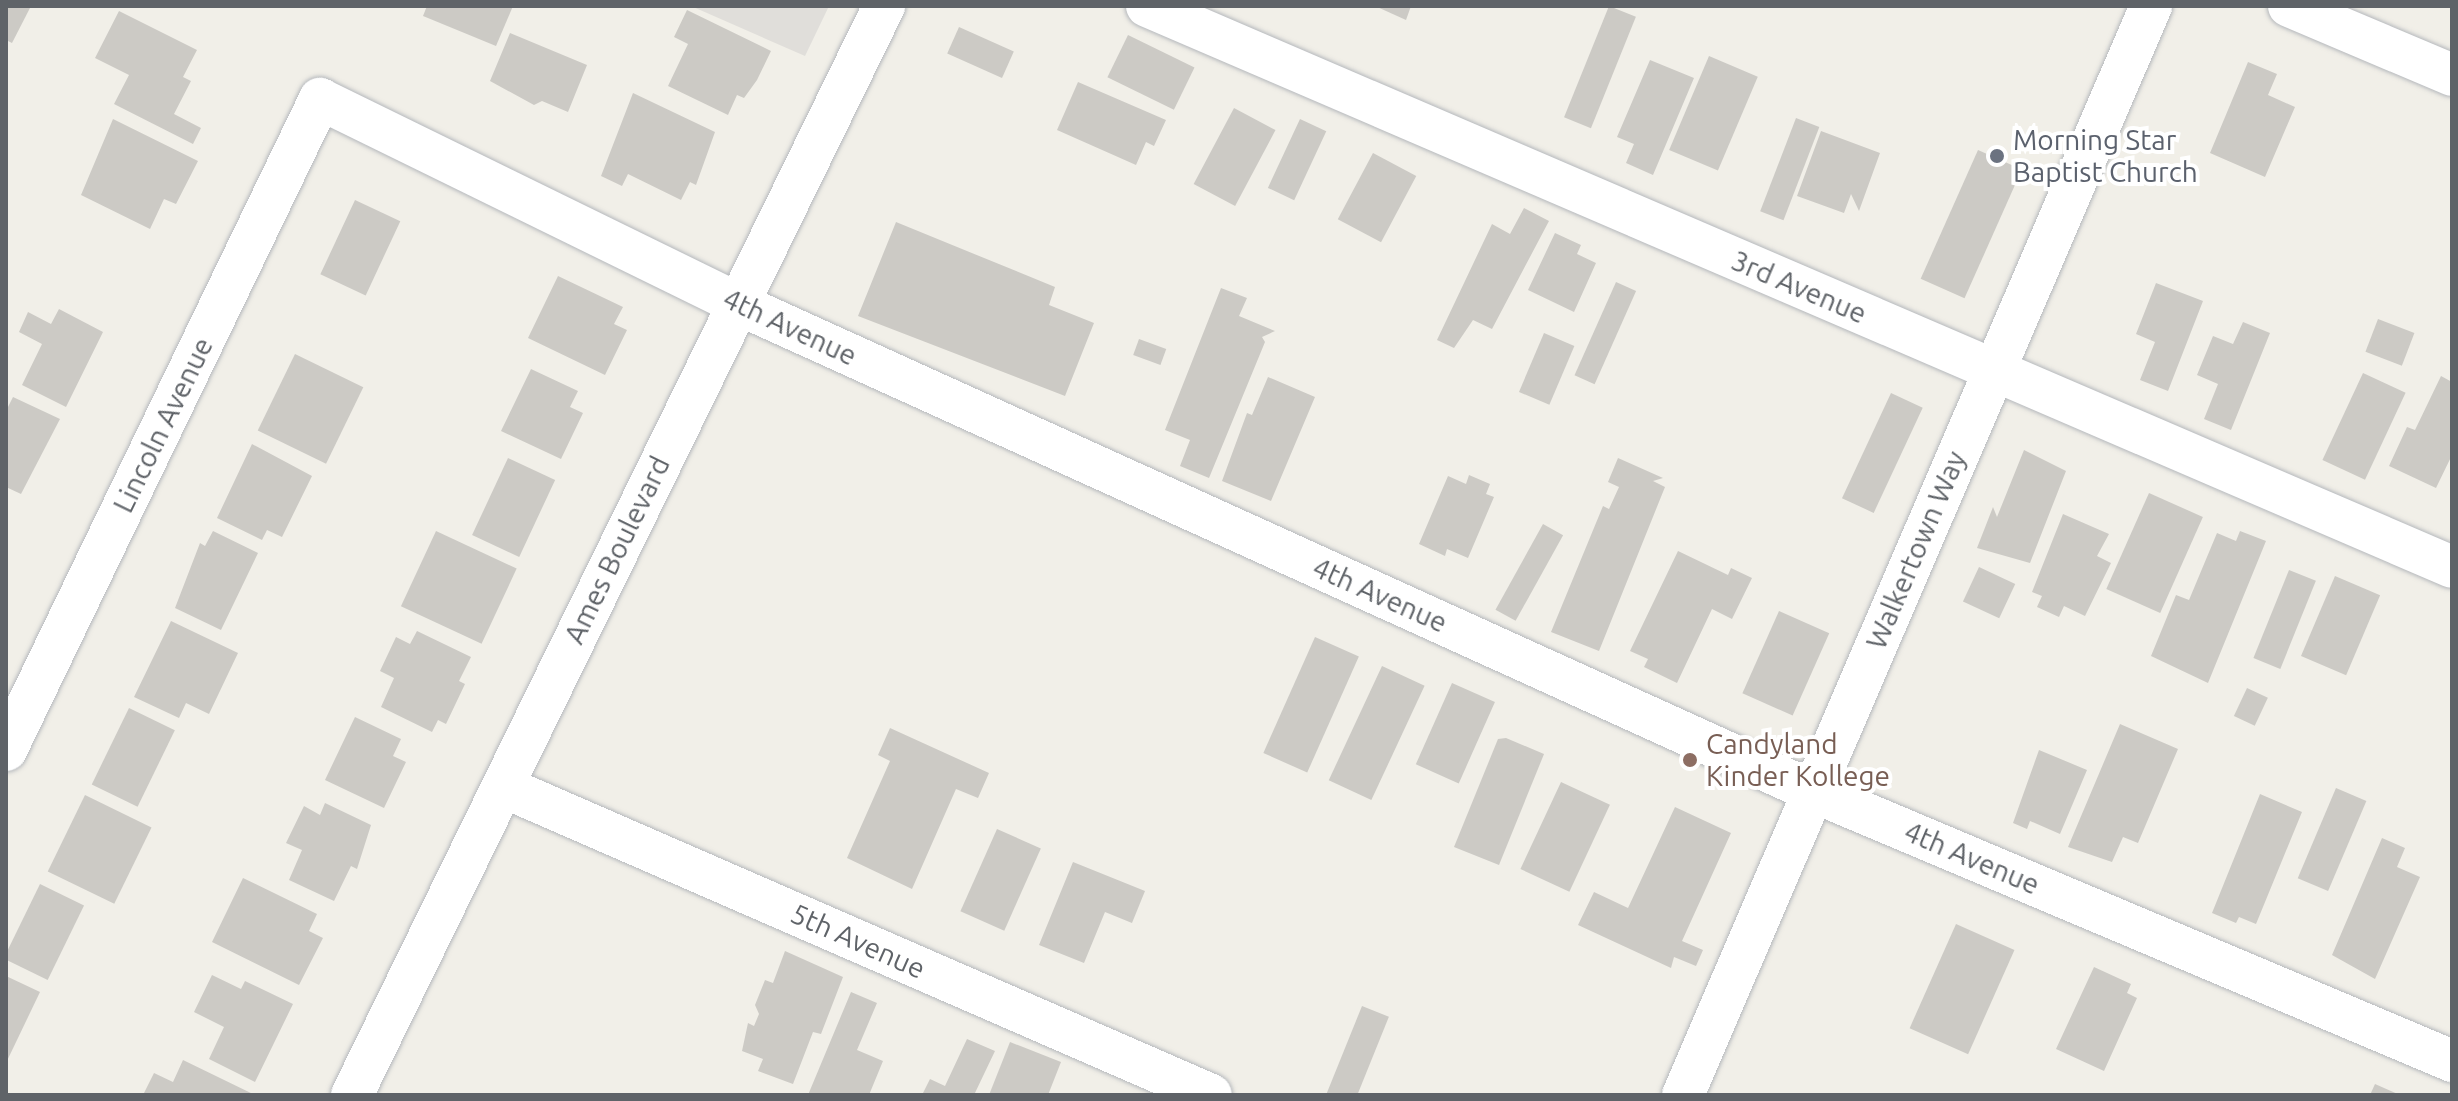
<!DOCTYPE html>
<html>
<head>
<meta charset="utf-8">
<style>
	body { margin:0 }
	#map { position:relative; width:2458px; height:1101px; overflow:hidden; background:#f1efe8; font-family:Ubuntu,sans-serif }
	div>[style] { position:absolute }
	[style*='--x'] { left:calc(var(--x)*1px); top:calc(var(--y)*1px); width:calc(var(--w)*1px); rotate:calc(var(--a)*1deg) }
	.industrial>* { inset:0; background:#e0deda }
	.building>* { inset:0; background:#cccac5; transform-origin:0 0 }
	.roads { filter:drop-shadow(0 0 2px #b5b8bc) drop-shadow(0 0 2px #b5b8bc) }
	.minor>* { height:42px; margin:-21px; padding:0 21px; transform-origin:21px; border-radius:21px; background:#fff }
	.dots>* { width:22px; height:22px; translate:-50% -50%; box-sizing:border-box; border:4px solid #fff; border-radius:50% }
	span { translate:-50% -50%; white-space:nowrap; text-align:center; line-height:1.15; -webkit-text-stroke:8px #fff; paint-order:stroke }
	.worship-label { font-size:28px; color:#5b616d }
	.left { translate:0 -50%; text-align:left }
	.street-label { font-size:28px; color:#5f6368 }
	.education-label { font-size:28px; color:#785e54 }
	.frame { position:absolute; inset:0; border:8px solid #5f6368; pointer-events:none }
</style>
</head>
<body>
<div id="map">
	<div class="industrial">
		<div style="clip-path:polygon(691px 6px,829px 6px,805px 56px)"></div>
	</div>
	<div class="building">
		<div style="clip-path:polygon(6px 6px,31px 6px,12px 43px,6px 40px)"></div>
		<div style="clip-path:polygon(427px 6px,513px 6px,496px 46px,423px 16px)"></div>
		<div style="clip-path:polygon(1375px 6px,1411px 6px,1406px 20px)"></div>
		<div style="left:1609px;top:6px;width:29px;height:120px;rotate:22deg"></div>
		<div style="clip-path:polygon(687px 10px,771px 51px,757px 80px,744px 98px,737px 95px,728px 115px,668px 86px,688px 44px,674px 37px)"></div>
		<div style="clip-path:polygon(119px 11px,197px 50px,183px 77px,191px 81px,174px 114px,201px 128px,193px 144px,114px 104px,129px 75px,95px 58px)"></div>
		<div style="left:959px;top:27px;width:60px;height:29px;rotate:24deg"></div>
		<div style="clip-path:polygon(510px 33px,587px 65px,568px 112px,542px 101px,534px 105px,490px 81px)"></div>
		<div style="left:1128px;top:35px;width:74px;height:47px;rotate:26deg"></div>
		<div style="left:1709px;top:56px;width:53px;height:102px;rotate:23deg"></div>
		<div style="clip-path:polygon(1650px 60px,1694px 78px,1653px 175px,1626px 163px,1634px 144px,1617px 137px)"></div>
		<div style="clip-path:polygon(2248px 62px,2277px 74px,2268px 95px,2295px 107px,2265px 177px,2210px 153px)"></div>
		<div style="clip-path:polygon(1078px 82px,1166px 120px,1154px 146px,1146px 142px,1136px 165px,1057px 130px)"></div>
		<div style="clip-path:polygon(633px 93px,715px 132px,696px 185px,690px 182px,681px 200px,628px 174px,622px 186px,601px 176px)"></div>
		<div style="left:1234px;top:108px;width:47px;height:86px;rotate:28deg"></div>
		<div style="left:1796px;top:118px;width:25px;height:100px;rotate:21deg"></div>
		<div style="clip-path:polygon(113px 119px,198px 161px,176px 204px,164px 199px,150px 229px,81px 195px)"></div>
		<div style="left:1300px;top:119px;width:29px;height:76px;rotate:25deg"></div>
		<div style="clip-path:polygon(1821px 131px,1880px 153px,1859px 211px,1851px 194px,1844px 213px,1797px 196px)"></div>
		<div style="left:1978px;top:150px;width:48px;height:141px;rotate:24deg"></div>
		<div style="left:1373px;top:153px;width:49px;height:75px;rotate:28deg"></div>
		<div style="left:355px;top:200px;width:50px;height:82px;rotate:25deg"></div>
		<div style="clip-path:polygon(1524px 208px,1549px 221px,1492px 329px,1473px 320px,1454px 348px,1437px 340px,1492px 224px,1510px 234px)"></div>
		<div style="clip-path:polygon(896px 222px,1055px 287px,1049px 305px,1094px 323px,1065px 396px,858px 316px)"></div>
		<div style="clip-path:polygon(1555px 233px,1581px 245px,1577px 254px,1596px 263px,1574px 312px,1528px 290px)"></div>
		<div style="clip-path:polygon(558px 276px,623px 307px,614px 324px,627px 330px,605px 375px,528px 338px)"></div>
		<div style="left:1616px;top:282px;width:22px;height:102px;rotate:24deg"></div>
		<div style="clip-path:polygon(2156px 283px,2203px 301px,2168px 391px,2140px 380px,2155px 342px,2136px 334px)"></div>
		<div style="clip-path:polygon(1221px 288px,1247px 298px,1239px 316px,1275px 331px,1262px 337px,1265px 342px,1209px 478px,1180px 466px,1190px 440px,1165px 430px)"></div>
		<div style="clip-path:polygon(59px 309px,103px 332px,66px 407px,22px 385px,42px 344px,19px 332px,28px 312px,51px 324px)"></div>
		<div style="left:2378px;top:319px;width:39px;height:35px;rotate:21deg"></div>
		<div style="clip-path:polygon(2243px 322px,2270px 333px,2231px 430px,2204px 419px,2218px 384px,2197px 375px,2213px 336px,2233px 344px)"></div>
		<div style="left:1544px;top:333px;width:33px;height:64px;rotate:23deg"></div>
		<div style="left:1139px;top:339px;width:29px;height:17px;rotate:20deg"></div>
		<div style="left:295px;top:354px;width:76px;height:85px;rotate:26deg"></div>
		<div style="clip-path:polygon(531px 369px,578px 391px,570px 407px,583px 413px,561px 459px,501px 431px)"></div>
		<div style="left:2363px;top:373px;width:47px;height:96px;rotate:25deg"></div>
		<div style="clip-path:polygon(2441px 376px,2452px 382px,2452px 455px,2436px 488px,2389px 466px,2407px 427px,2415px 430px)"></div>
		<div style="clip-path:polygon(1268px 377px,1315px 397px,1271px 501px,1222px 481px,1247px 413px,1252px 415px)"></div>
		<div style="left:1891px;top:393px;width:35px;height:116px;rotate:25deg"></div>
		<div style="clip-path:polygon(13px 397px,60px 419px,21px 494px,6px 487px,6px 411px)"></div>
		<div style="clip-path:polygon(252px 444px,312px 476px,282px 537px,267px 530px,262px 540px,217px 518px)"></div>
		<div style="clip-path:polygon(2024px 450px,2066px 471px,2030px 563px,1977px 548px,1993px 507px,1997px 517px)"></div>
		<div style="left:508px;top:458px;width:52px;height:85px;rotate:25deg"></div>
		<div style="clip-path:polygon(1618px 458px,1663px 478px,1653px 481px,1665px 487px,1599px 651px,1551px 632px,1603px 506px,1609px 509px,1619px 487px,1608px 482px)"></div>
		<div style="clip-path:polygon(1469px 475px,1490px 484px,1486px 494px,1494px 497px,1468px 558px,1447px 549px,1445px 556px,1419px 544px,1448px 476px,1466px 484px)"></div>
		<div style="left:2149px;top:493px;width:59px;height:105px;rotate:24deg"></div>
		<div style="clip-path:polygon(2063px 514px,2109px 534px,2097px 556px,2111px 563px,2085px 616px,2064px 606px,2059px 617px,2037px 607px,2042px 596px,2032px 592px)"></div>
		<div style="left:1543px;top:524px;width:23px;height:98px;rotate:29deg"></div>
		<div style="clip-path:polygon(213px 531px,258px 553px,221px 630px,175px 608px,200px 543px,205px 546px)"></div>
		<div style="left:436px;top:531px;width:89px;height:83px;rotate:25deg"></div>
		<div style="clip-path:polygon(2240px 531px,2266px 541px,2208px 683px,2151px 656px,2176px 595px,2189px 600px,2217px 533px,2236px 541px)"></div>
		<div style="clip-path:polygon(1678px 551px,1728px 575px,1731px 568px,1752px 578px,1732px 619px,1712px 609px,1677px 683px,1644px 667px,1648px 659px,1630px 651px)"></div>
		<div style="left:1979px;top:567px;width:40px;height:38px;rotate:25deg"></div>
		<div style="left:2289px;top:570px;width:29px;height:95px;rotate:22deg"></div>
		<div style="left:2335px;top:576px;width:49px;height:87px;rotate:23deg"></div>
		<div style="left:1779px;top:611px;width:55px;height:90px;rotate:24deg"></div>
		<div style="clip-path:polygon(171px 621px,238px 653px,209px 714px,186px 703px,179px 718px,134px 697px)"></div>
		<div style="clip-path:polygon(417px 631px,471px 657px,459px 681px,465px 684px,446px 724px,438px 720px,432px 732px,381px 707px,394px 678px,380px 671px,396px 637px,410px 644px)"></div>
		<div style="left:1315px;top:637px;width:48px;height:127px;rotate:24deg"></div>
		<div style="left:1382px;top:666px;width:47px;height:126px;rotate:25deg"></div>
		<div style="left:1452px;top:683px;width:47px;height:89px;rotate:24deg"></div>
		<div style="left:2247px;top:688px;width:23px;height:31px;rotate:25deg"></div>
		<div style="left:129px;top:708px;width:51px;height:85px;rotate:26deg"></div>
		<div style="clip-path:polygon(355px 717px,401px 739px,393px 756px,406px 762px,384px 808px,325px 780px)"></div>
		<div style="clip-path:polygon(2120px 724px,2178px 749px,2138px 843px,2123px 837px,2112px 862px,2068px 847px)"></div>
		<div style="clip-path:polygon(890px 728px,989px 773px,978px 798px,956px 789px,912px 889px,847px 858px,890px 761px,878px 755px)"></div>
		<div style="clip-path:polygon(1506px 738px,1544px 754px,1499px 865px,1454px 847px,1498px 739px)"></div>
		<div style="clip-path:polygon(2039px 750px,2087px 770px,2060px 834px,2030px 821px,2027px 829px,2013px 823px)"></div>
		<div style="left:1561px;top:782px;width:54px;height:96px;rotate:25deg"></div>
		<div style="left:2336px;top:788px;width:33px;height:98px;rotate:23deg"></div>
		<div style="clip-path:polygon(2260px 794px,2302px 812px,2256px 924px,2239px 917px,2236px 923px,2212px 913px)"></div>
		<div style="left:85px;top:795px;width:74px;height:85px;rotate:26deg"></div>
		<div style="clip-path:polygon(325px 803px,371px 825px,357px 869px,351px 866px,334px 901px,289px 880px,302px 850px,286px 843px,304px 806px,320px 815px)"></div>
		<div style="clip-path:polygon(1675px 807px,1731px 833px,1682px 941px,1703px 950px,1696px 966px,1674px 957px,1671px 968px,1578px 925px,1594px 892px,1628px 908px)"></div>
		<div style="left:997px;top:829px;width:48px;height:90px;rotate:24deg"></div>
		<div style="clip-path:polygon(2382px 838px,2405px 848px,2397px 867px,2420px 877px,2375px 979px,2332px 955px)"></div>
		<div style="clip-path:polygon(1073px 862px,1145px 891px,1132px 923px,1105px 912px,1084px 963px,1039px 945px)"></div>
		<div style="clip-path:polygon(243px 878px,317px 914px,309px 931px,323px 938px,299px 985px,212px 942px)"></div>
		<div style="left:40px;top:884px;width:49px;height:83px;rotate:26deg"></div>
		<div style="left:1956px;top:924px;width:64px;height:114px;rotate:24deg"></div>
		<div style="clip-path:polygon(785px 951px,843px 977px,821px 1034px,813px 1032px,793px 1084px,758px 1071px,763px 1059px,742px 1051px,748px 1023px,754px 1026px,759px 1014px,755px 1005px,765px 980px,773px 983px)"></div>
		<div style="clip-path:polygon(2094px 967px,2131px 984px,2127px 993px,2137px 998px,2104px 1071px,2056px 1049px)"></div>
		<div style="clip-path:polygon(212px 975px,241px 989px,245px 981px,293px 1004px,255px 1082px,209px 1059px,224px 1027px,194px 1012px)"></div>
		<div style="clip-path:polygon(6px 976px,40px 992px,6px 1063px)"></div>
		<div style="clip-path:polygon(851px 992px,877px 1003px,857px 1050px,883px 1061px,869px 1095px,808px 1095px)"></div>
		<div style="left:1362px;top:1006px;width:29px;height:96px;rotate:22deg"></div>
		<div style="clip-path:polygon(967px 1039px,995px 1051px,974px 1095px,922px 1095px,930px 1079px,945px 1086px)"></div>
		<div style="clip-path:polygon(1010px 1042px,1061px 1062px,1048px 1095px,989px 1095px)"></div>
		<div style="clip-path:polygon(183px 1060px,255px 1095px,143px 1095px,154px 1073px,173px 1082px)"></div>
		<div style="clip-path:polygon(2375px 1084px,2400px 1095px,2370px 1095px)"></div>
	</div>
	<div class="roads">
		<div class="minor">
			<div style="--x:1147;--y:6;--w:1420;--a:23.26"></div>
			<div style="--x:2289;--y:6;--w:177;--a:22.9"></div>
			<div style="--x:6;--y:750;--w:723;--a:-64.25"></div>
			<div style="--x:320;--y:99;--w:463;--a:26.1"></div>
			<div style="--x:736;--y:303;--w:1181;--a:24.4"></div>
			<div style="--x:1812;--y:791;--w:695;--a:22.87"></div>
			<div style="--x:504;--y:787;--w:771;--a:23.54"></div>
			<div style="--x:352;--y:1095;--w:1212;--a:-63.96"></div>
			<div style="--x:1683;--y:1095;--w:1185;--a:-66.74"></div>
		</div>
	</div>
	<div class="dots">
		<div style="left:1997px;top:156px;background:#6b7280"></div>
		<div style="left:1690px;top:760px;background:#8d6e63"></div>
	</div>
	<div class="worship-label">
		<span class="left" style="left:2013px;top:156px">Morning Star<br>Baptist Church</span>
	</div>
	<div class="street-label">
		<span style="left:1799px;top:287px;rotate:23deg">3rd Avenue</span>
		<span style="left:790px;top:327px;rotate:25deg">4th Avenue</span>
		<span style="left:163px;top:425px;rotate:-64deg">Lincoln Avenue</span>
		<span style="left:617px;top:550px;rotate:-64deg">Ames Boulevard</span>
		<span style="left:1916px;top:550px;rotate:-67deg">Walkertown Way</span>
		<span style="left:1380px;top:595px;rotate:24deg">4th Avenue</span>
		<span style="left:1972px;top:858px;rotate:23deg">4th Avenue</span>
		<span style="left:858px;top:941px;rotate:24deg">5th Avenue</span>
	</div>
	<div class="education-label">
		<span class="left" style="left:1706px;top:760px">Candyland<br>Kinder Kollege</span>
	</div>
	<div class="frame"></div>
</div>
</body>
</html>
